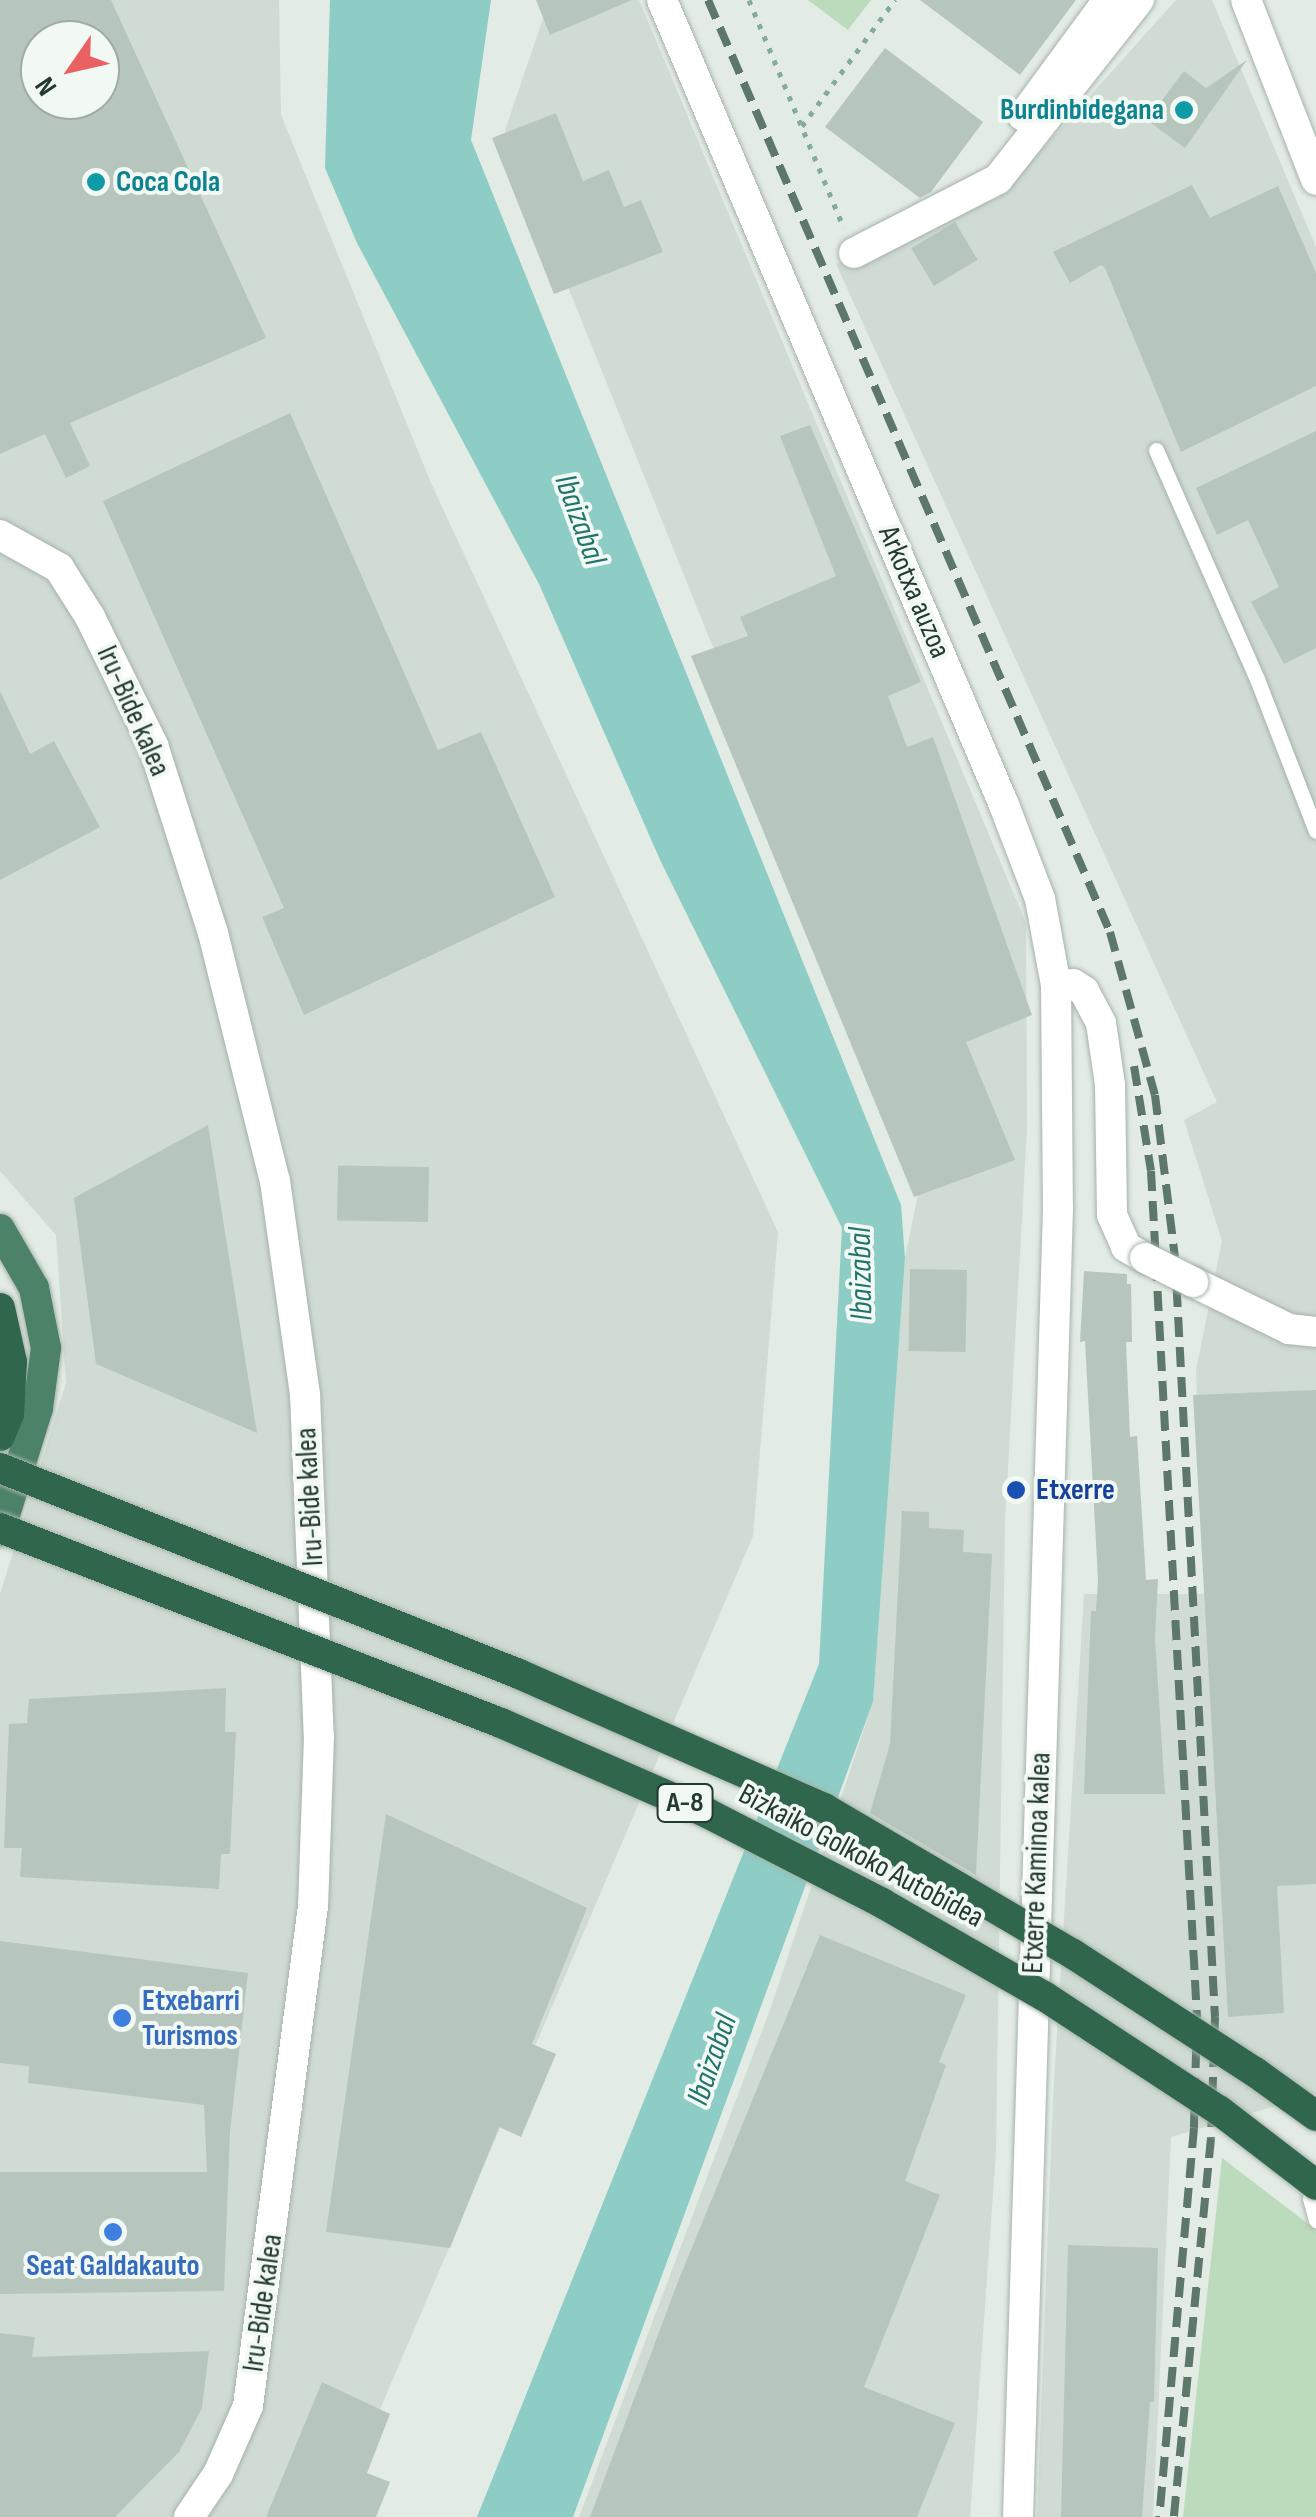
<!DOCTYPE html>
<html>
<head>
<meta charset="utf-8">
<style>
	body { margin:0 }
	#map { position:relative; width:1316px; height:2517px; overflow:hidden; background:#e2ebe4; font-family:"Sofia Sans Condensed",sans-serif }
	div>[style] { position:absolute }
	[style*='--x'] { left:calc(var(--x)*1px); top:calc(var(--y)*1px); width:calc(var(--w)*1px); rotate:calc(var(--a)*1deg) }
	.built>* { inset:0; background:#d0dbd3 }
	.green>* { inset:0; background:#bcdbbc }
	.water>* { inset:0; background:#8dcdc6 }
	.building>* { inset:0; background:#b7c6bd; transform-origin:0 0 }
	.path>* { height:5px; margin-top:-2.5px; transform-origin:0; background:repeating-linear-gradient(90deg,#84ad95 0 5px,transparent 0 13px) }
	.roads { filter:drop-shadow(0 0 2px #a5b3aa) drop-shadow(0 0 2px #a5b3aa) }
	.service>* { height:15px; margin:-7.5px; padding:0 7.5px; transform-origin:7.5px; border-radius:7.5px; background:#fff }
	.minor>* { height:30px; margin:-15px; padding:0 15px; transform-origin:15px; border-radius:15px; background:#fff }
	.tertiary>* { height:30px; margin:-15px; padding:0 15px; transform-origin:15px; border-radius:15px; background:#fff }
	.trunk>* { height:30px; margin:-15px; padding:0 15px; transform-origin:15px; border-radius:15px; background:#4c8267 }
	.motorway>* { height:30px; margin:-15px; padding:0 15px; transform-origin:15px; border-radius:15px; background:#30664c }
	.rail>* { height:8px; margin-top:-4px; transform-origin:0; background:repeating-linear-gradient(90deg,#5d7769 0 20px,transparent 0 30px) }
	.bridges { filter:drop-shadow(0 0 2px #a5b3aa) drop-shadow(0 0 2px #a5b3aa) }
	.tertiary-bridge>* { height:30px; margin:-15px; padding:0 15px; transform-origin:15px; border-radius:15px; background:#fff }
	.motorway-bridge>* { height:30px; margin:-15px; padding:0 15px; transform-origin:15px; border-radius:15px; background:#30664c }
	.dots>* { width:28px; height:28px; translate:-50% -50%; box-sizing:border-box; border:5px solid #f2f8f3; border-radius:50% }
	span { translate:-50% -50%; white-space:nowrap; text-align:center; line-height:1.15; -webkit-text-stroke:8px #f2f8f3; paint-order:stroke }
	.shield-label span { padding:2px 8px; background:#f2f8f3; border:2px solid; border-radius:8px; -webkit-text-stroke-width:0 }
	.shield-label { font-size:28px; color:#233b2e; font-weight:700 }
	.culture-label { font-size:30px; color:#0d838f; font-weight:700 }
	.right { translate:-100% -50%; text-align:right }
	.left { translate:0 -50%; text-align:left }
	.street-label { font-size:30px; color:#233b2e }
	.transit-label { font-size:30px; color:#164399; font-weight:700 }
	.shop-label { font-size:30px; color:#366cbe; font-weight:700 }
	.water-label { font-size:32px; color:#20746b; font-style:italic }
	.north { position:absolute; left:20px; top:20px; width:100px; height:100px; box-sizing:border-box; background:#f2f8f3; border:2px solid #9faca4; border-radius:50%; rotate:236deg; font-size:28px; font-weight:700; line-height:40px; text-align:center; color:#233b2e }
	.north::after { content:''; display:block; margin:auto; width:35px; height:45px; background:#ea6164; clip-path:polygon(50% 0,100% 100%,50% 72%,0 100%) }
</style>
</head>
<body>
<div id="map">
	<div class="built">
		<div style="clip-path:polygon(evenodd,0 0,279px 0,281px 115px,431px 483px,778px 1232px,753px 1536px,334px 2517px,0 2517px,0 1594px,66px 1383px,56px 1235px,0 1171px,0 0,40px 40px,100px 40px,100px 100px,40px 100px,40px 40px)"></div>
		<div style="clip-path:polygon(542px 0,639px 0,1026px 923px,1027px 1129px,1005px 1521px,996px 2152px,970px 2517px,579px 2517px,771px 2007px,873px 1702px,905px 1258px,923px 1170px,505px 130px,546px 10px)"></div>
		<div style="clip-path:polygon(1176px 0,1212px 0,1316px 247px,1316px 2094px,1171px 2137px,1153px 2517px,1037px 2517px,1053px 2098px,1084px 1594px,1204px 1594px,1196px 1370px,1222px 1241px,1184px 1120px,1217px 1102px,836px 264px,999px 197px)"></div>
	</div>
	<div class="green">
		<div style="clip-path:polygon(808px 0,871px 0,848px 30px)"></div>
		<div style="clip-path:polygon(1222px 2158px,1316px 2230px,1316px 2517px,1183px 2517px)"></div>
	</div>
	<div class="water">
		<div style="clip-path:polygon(330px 0,491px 0,471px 140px,901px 1205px,905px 1258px,873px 1702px,573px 2517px,477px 2517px,819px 1664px,842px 1228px,661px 862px,539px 584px,357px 243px,325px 168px)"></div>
	</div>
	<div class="building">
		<div style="clip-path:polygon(evenodd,0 0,111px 0,266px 338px,70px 423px,90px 466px,66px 478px,45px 434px,0 454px,0 0,40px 40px,100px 40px,100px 100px,40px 100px,40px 40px)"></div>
		<div style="clip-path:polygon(536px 0,632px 0,550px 35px)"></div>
		<div style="clip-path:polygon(920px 0,1076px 0,1020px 75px)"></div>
		<div style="clip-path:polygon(885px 48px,983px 122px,931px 192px,920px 198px,825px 127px)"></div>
		<div style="clip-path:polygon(1247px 60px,1185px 148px,1147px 120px,1184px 71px,1206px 88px)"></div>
		<div style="clip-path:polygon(556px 113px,583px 181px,609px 170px,624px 207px,641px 200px,663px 252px,554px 294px,492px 138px)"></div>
		<div style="clip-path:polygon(1192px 185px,1210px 218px,1278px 186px,1316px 273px,1316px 386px,1181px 452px,1105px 268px,1101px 265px,1070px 283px,1053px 252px)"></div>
		<div style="left:955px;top:222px;width:44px;height:51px;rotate:59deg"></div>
		<div style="clip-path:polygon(290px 413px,438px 750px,481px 732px,555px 897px,304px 1015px,262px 917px,284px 908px,103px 501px)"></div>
		<div style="clip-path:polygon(810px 425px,921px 682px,888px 696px,907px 747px,933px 737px,1032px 1015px,966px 1042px,1015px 1160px,914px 1197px,691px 656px,748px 636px,740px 617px,836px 576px,780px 436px)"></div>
		<div style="clip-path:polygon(1316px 431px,1316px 648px,1284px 664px,1251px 602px,1279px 587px,1248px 520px,1217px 535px,1196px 488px)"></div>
		<div style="clip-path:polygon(0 691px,30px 754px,54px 741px,100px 827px,0 880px)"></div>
		<div style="clip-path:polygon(208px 1125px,257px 1433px,96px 1364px,74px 1198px)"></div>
		<div style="left:429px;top:1167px;width:55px;height:91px;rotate:91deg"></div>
		<div style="left:910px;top:1269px;width:57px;height:82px;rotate:1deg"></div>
		<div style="clip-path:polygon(1084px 1271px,1127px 1274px,1127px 1284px,1131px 1284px,1132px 1342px,1126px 1342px,1130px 1437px,1137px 1436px,1146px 1580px,1158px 1579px,1155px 1638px,1165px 1794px,1084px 1794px,1091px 1611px,1096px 1611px,1098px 1579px,1085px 1341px,1080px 1342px)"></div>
		<div style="clip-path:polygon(1316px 1390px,1316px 1884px,1277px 1886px,1284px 2013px,1228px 2017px,1193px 1395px)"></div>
		<div style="clip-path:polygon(902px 1511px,929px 1512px,929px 1528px,964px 1530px,963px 1552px,992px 1554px,976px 1875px,870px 1813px,890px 1744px)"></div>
		<div style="clip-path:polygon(226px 1688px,225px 1732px,236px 1732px,230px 1854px,221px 1854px,219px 1889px,20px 1877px,22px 1848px,4px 1848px,9px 1724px,27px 1723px,29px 1699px)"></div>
		<div style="clip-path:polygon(386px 1814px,587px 1908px,532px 2044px,556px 2054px,521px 2137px,499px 2127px,450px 2248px,326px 2232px)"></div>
		<div style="clip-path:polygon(820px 1935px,966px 1995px,939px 2062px,946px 2065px,905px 2181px,940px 2195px,864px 2387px,955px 2423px,917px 2517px,590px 2517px,677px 2284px)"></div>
		<div style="clip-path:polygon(0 1941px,248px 1973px,230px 2132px,224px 2291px,0 2294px,0 2172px,207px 2172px,204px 2105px,28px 2083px,29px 2066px,0 2063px)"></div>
		<div style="clip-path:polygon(1068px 2245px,1158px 2248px,1154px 2402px,1150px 2402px,1142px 2517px,1061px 2517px)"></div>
		<div style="clip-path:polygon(0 2333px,35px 2337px,32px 2357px,209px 2351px,202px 2408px,179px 2452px,115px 2517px,0 2517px)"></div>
		<div style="clip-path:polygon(322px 2382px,390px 2414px,367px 2473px,390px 2482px,376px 2517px,266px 2517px)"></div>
	</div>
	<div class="path">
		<div style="--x:749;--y:0;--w:247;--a:67.4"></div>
		<div style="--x:802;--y:126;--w:157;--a:-53.6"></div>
	</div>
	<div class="roads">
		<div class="service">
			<div style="--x:1156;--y:450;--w:250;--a:66.2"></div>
			<div style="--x:1257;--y:679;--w:163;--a:68.8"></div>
			<div style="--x:1315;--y:2182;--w:17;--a:107"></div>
			<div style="--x:1310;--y:2198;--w:23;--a:75"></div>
		</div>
		<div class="minor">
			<div style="--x:1023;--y:116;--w:135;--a:-53.7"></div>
			<div style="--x:1103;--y:7;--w:17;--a:-24"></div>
			<div style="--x:854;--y:253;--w:162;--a:-27.2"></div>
			<div style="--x:998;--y:179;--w:228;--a:-51.8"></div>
			<div style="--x:0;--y:535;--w:68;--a:29.2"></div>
			<div style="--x:59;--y:568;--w:58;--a:57.7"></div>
			<div style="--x:90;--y:617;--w:143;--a:63.8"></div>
			<div style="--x:153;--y:745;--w:197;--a:72.3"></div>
			<div style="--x:213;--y:933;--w:256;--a:76"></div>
			<div style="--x:275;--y:1181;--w:215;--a:82"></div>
			<div style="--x:305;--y:1394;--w:342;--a:87.7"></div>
			<div style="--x:319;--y:1736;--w:170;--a:92"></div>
			<div style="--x:313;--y:1906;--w:504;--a:97.41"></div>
			<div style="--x:248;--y:2406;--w:74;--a:113.8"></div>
			<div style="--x:218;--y:2474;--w:52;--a:124"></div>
		</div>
		<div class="tertiary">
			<div style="--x:662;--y:0;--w:875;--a:66.98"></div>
			<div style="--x:1004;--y:805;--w:101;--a:69"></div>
			<div style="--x:1040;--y:899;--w:87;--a:79.5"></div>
			<div style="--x:1056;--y:985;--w:224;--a:89.5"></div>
			<div style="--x:1058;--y:1209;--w:1309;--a:91.75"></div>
			<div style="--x:1246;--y:0;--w:193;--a:68.7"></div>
			<div style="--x:1056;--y:985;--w:17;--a:-3"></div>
			<div style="--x:1073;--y:984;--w:13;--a:32"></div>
			<div style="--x:1084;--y:991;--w:36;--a:62"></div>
			<div style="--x:1101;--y:1023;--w:63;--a:81.7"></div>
			<div style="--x:1110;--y:1085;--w:130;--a:89.1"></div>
			<div style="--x:1112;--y:1215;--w:35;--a:66"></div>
			<div style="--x:1126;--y:1247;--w:22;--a:30"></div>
			<div style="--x:1193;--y:1282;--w:107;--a:26.1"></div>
			<div style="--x:1289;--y:1329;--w:27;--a:6"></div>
		</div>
		<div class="trunk">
			<div style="--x:0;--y:1229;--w:68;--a:60"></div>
			<div style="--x:34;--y:1288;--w:61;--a:78.7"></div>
			<div style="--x:46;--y:1348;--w:61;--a:97.6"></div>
			<div style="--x:38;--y:1408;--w:129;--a:107.2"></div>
		</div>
		<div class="motorway">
			<div style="--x:0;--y:1308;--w:55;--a:77.5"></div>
			<div style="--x:12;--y:1362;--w:52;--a:93.3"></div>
			<div style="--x:9;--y:1414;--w:24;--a:112"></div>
		</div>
	</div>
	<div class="rail">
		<div style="--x:708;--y:0;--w:1015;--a:66.67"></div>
		<div style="--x:1110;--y:932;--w:169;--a:74.6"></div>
		<div style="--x:1155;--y:1095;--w:163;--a:83"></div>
		<div style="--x:1175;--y:1257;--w:761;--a:86.99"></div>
		<div style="--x:1215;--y:2017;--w:121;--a:91.9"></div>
		<div style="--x:1211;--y:2138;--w:381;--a:95.6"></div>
		<div style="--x:1134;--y:1066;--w:106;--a:80.8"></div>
		<div style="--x:1151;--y:1171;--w:848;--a:86.89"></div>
		<div style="--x:1197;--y:2018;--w:110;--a:91.6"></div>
		<div style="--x:1194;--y:2128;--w:391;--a:95.1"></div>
	</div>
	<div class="bridges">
		<div class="tertiary-bridge">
			<div style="--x:1145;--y:1258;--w:54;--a:26.6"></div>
		</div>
		<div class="motorway-bridge">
			<div style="--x:0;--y:1468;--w:558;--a:21.65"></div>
			<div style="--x:519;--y:1674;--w:333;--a:23.7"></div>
			<div style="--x:824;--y:1808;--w:289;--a:30.4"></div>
			<div style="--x:1073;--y:1954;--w:217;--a:33"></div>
			<div style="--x:1255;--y:2072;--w:75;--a:35.8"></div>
			<div style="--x:0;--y:1528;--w:538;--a:21.27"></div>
			<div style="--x:501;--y:1723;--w:225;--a:23.6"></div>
			<div style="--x:707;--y:1813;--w:197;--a:27.2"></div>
			<div style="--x:882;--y:1903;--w:187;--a:29.9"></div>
			<div style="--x:1044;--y:1996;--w:210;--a:33.2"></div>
			<div style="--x:1220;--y:2111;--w:121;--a:37.6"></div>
		</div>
	</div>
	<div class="dots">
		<div style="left:1184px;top:110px;background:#0f9aa8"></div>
		<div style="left:96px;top:182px;background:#0f9aa8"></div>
		<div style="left:1016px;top:1490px;background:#1a4fb4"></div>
		<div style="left:122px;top:2018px;background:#3f7fe0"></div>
		<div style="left:113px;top:2232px;background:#3f7fe0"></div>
	</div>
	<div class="shield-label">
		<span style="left:685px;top:1803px">A-8</span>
	</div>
	<div class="culture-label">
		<span class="right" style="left:1164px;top:110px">Burdinbidegana</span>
		<span class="left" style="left:116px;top:182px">Coca Cola</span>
	</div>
	<div class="street-label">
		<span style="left:914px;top:592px;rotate:67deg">Arkotxa auzoa</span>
		<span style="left:133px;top:711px;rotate:66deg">Iru-Bide kalea</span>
		<span style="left:310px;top:1497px;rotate:-93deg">Iru-Bide kalea</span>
		<span style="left:861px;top:1856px;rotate:28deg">Bizkaiko Golkoko Autobidea</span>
		<span style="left:1037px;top:1863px;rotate:-88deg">Etxerre Kaminoa kalea</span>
		<span style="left:263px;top:2303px;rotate:-82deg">Iru-Bide kalea</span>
	</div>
	<div class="transit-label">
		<span class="left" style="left:1036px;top:1490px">Etxerre</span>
	</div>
	<div class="shop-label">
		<span class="left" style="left:142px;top:2018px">Etxebarri<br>Turismos</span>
		<span style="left:113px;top:2266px">Seat Galdakauto</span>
	</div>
	<div class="water-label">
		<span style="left:579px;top:520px;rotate:70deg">Ibaizabal</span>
		<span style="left:862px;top:1274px;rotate:-91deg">Ibaizabal</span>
		<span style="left:713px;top:2060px;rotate:-71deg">Ibaizabal</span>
	</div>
	<div class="north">N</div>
</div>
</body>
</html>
